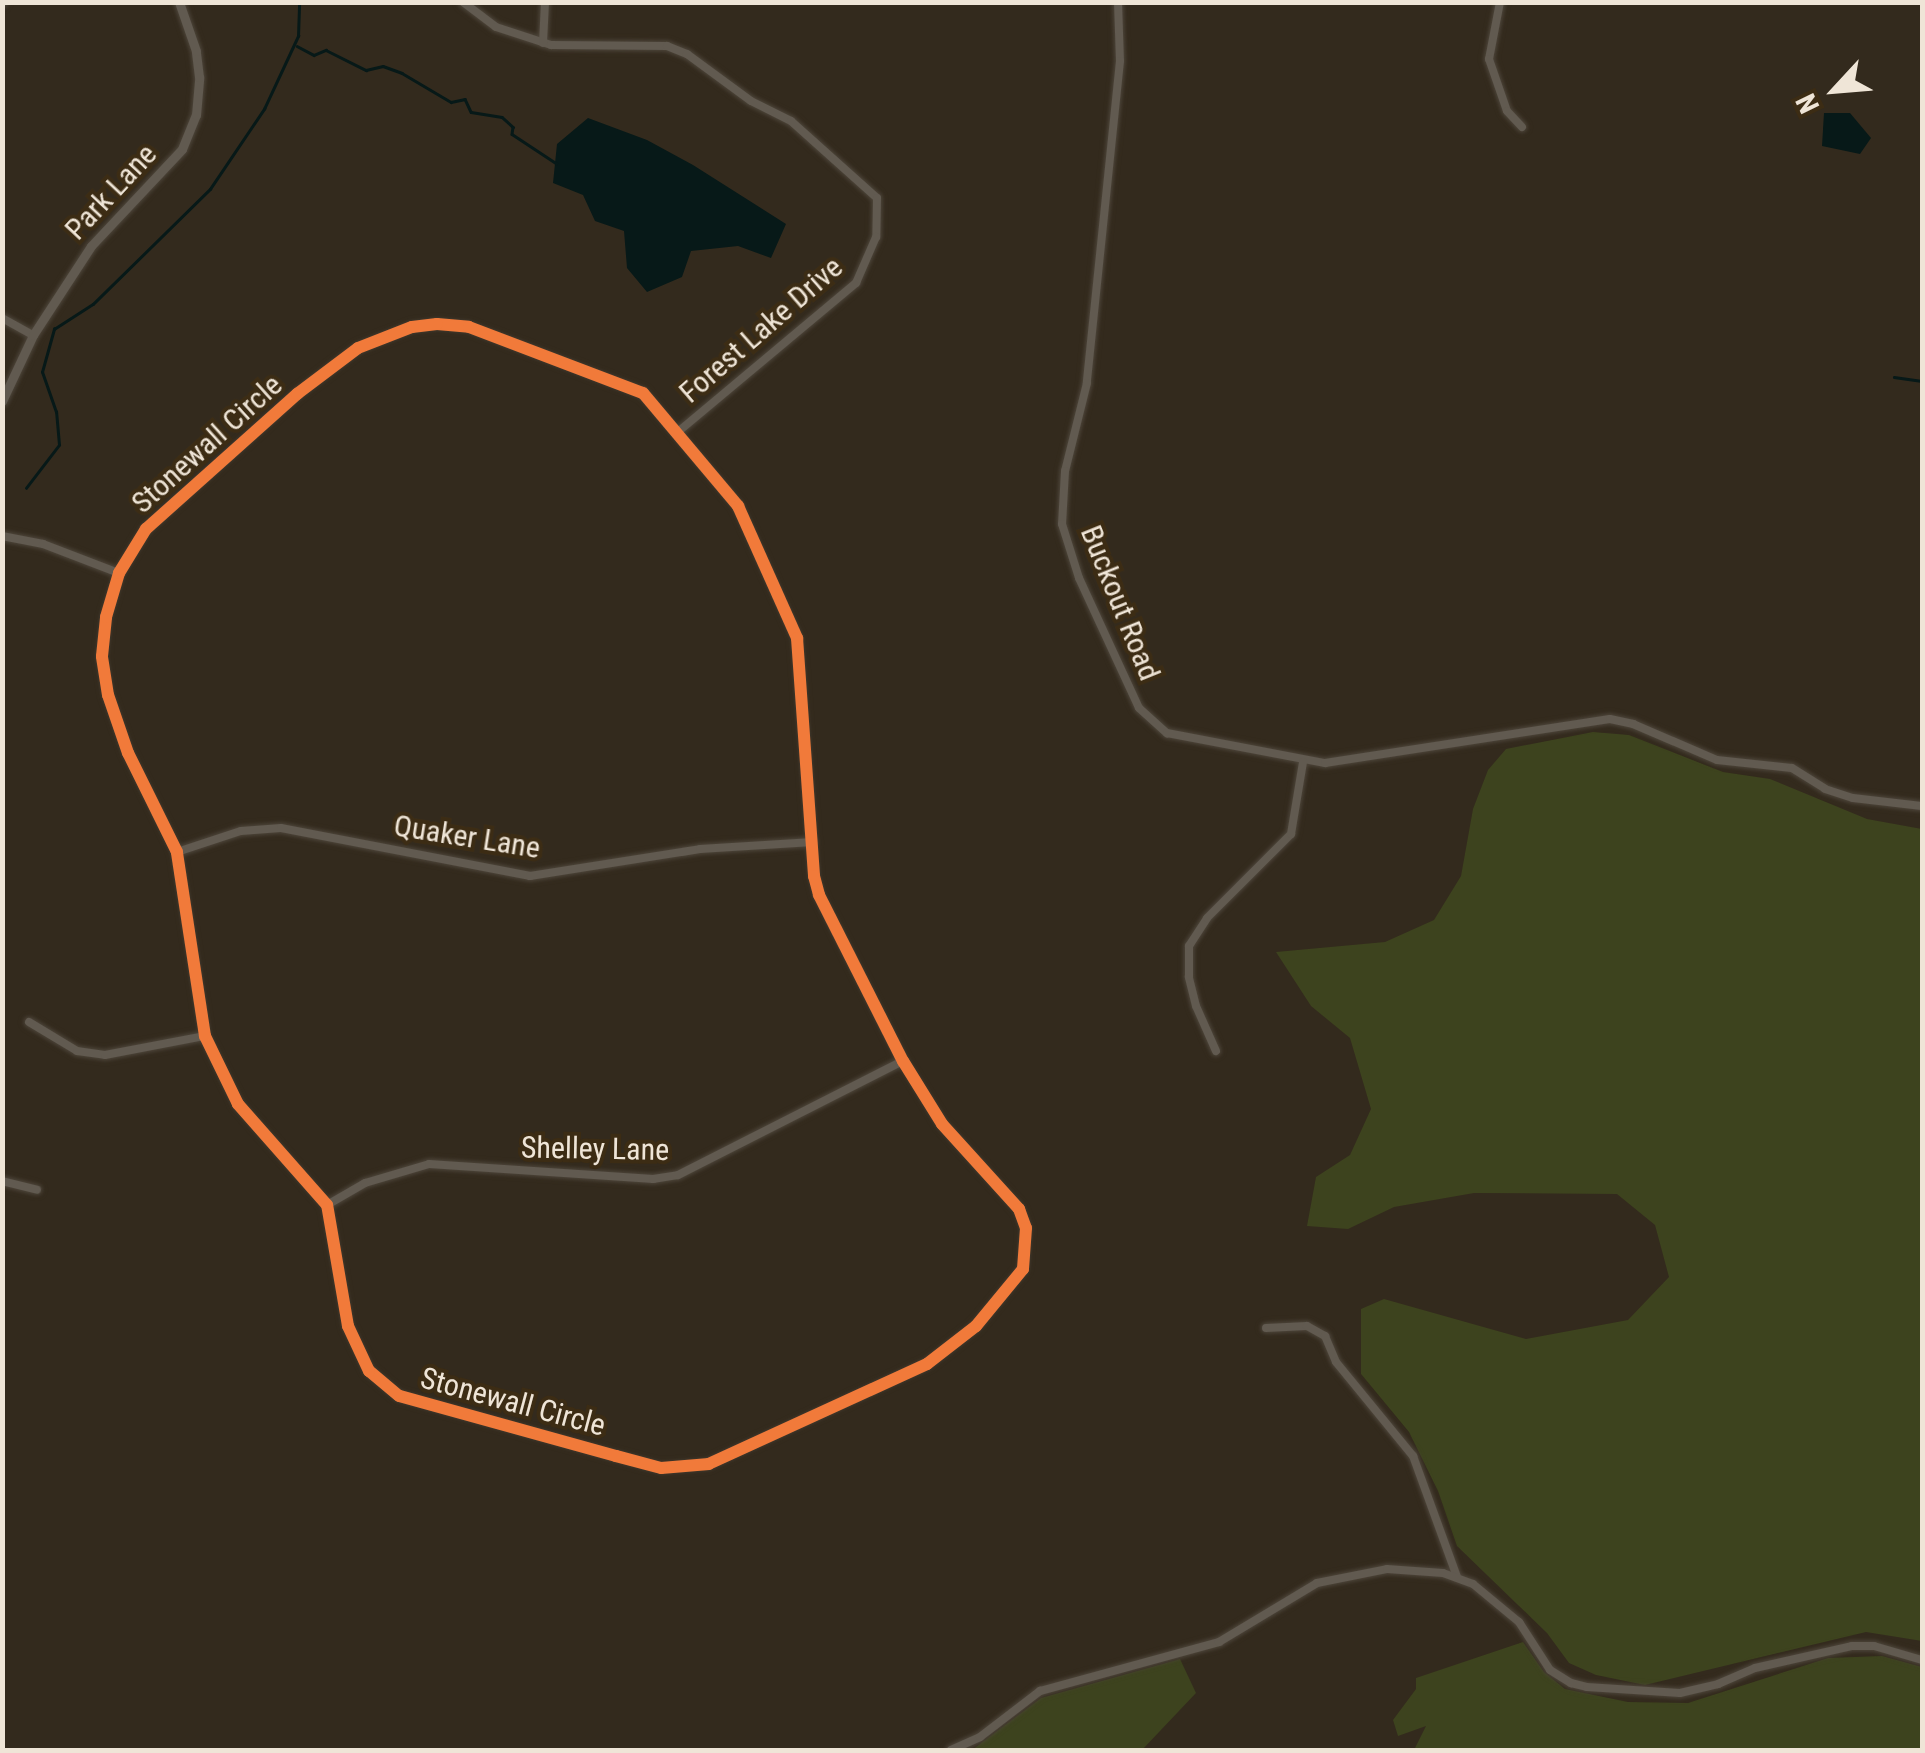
<!DOCTYPE html>
<html>
<head>
<meta charset="utf-8">
<style>
	body { margin:0 }
	#map { position:relative; width:1925px; height:1753px; overflow:hidden; background:#332a1d; font-family:"Roboto Condensed",sans-serif }
	div>[style] { position:absolute }
	[style*='--x'] { left:calc(var(--x)*1px); top:calc(var(--y)*1px); width:calc(var(--w)*1px); rotate:calc(var(--a)*1deg) }
	.green>* { inset:0; background:#3d431e }
	.water>* { inset:0; background:#071918 }
	.stream>* { height:2.5px; margin:-1.25px; padding:0 1.25px; transform-origin:1.25px; border-radius:1.25px; background:#071918 }
	.roads { filter:drop-shadow(0 0 2px #4d453a) drop-shadow(0 0 2px #4d453a) }
	.minor>* { height:8px; margin:-4px; padding:0 4px; transform-origin:4px; border-radius:4px; background:#615a50 }
	.tertiary>* { height:9px; margin:-4.5px; padding:0 4.5px; transform-origin:4.5px; border-radius:4.5px; background:#615a50 }
	.cycleway>* { height:12px; margin:-6px; padding:0 6px; transform-origin:6px; border-radius:6px; background:#f17a3a }
	span { translate:-50% -50%; white-space:nowrap; text-align:center; line-height:1.15; -webkit-text-stroke:8px #3c2c14; paint-order:stroke }
	.street-label { font-size:30px; color:#efe5d7 }
	.frame { position:absolute; inset:0; border:5px solid #efe5d7; pointer-events:none }
	.north { position:absolute; left:1785px; top:40px; width:100px; height:100px; -webkit-text-stroke:8px #3c2c14; paint-order:stroke; rotate:244deg; font-size:28px; font-weight:700; line-height:40px; text-align:center; color:#efe5d7 }
	.north::after { content:''; display:block; margin:auto; width:35px; height:45px; background:#efe5d7; clip-path:polygon(50% 0,100% 100%,50% 72%,0 100%) }
</style>
</head>
<body>
<div id="map">
	<div class="green">
		<div style="clip-path:polygon(1593px 732px,1629px 735px,1723px 772px,1770px 779px,1867px 819px,1922px 829px,1922px 1641px,1866px 1632px,1645px 1685px,1596px 1675px,1569px 1663px,1547px 1633px,1457px 1546px,1438px 1491px,1409px 1432px,1361px 1374px,1361px 1309px,1384px 1299px,1526px 1339px,1628px 1320px,1669px 1277px,1655px 1225px,1617px 1194px,1474px 1193px,1394px 1207px,1348px 1229px,1307px 1226px,1316px 1177px,1350px 1155px,1371px 1109px,1350px 1038px,1311px 1006px,1276px 952px,1385px 942px,1434px 920px,1461px 876px,1473px 809px,1488px 770px,1506px 749px)"></div>
		<div style="clip-path:polygon(1523px 1642px,1544px 1672px,1565px 1689px,1628px 1702px,1688px 1703px,1828px 1658px,1882px 1656px,1922px 1667px,1922px 1750px,1414px 1750px,1426px 1726px,1398px 1736px,1393px 1720px,1416px 1689px,1416px 1678px)"></div>
		<div style="clip-path:polygon(1180px 1659px,1196px 1693px,1142px 1750px,972px 1750px,1041px 1698px)"></div>
	</div>
	<div class="water">
		<div style="clip-path:polygon(1824px 113px,1850px 113px,1871px 138px,1860px 154px,1822px 146px)"></div>
		<div style="clip-path:polygon(588px 118px,647px 140px,693px 165px,786px 224px,771px 258px,738px 246px,691px 251px,682px 277px,647px 292px,627px 268px,624px 231px,595px 221px,583px 195px,553px 183px,557px 144px)"></div>
	</div>
	<div class="stream">
		<div style="--x:297;--y:46;--w:19;--a:28"></div>
		<div style="--x:314;--y:55;--w:13;--a:-23"></div>
		<div style="--x:326;--y:50;--w:45;--a:26.6"></div>
		<div style="--x:366;--y:70;--w:17;--a:-13"></div>
		<div style="--x:383;--y:66;--w:20;--a:20"></div>
		<div style="--x:402;--y:73;--w:57;--a:30.6"></div>
		<div style="--x:451;--y:102;--w:14;--a:-12"></div>
		<div style="--x:465;--y:99;--w:14;--a:65"></div>
		<div style="--x:471;--y:112;--w:31;--a:9"></div>
		<div style="--x:502;--y:117;--w:15;--a:42"></div>
		<div style="--x:513;--y:127;--w:7;--a:98"></div>
		<div style="--x:512;--y:134;--w:53;--a:33.4"></div>
		<div style="--x:1894;--y:377;--w:28;--a:8"></div>
		<div style="--x:26;--y:488;--w:54;--a:-52.5"></div>
		<div style="--x:59;--y:445;--w:33;--a:-95"></div>
		<div style="--x:56;--y:412;--w:42;--a:-109.3"></div>
		<div style="--x:42;--y:372;--w:45;--a:-74.4"></div>
		<div style="--x:54;--y:329;--w:46;--a:-32.7"></div>
		<div style="--x:93;--y:304;--w:164;--a:-44.5"></div>
		<div style="--x:210;--y:189;--w:97;--a:-56"></div>
		<div style="--x:264;--y:109;--w:81;--a:-65"></div>
		<div style="--x:298;--y:36;--w:34;--a:-88"></div>
	</div>
	<div class="roads">
		<div class="minor">
			<div style="--x:463;--y:2;--w:41;--a:37.1"></div>
			<div style="--x:496;--y:27;--w:58;--a:18.1"></div>
			<div style="--x:551;--y:45;--w:116;--a:0.5"></div>
			<div style="--x:667;--y:46;--w:22;--a:22"></div>
			<div style="--x:687;--y:54;--w:79;--a:36.3"></div>
			<div style="--x:751;--y:101;--w:45;--a:26.6"></div>
			<div style="--x:791;--y:121;--w:115;--a:41.8"></div>
			<div style="--x:877;--y:198;--w:39;--a:91"></div>
			<div style="--x:876;--y:237;--w:50;--a:113.5"></div>
			<div style="--x:856;--y:283;--w:231;--a:140.1"></div>
			<div style="--x:1118;--y:2;--w:59;--a:88.1"></div>
			<div style="--x:1120;--y:61;--w:324;--a:95.9"></div>
			<div style="--x:1087;--y:383;--w:91;--a:104"></div>
			<div style="--x:1065;--y:471;--w:53;--a:93.2"></div>
			<div style="--x:1062;--y:524;--w:57;--a:72.5"></div>
			<div style="--x:1079;--y:578;--w:143;--a:65.2"></div>
			<div style="--x:1139;--y:708;--w:38;--a:42"></div>
			<div style="--x:1167;--y:733;--w:161;--a:10.8"></div>
			<div style="--x:1325;--y:763;--w:288;--a:-8.8"></div>
			<div style="--x:1610;--y:719;--w:24;--a:12"></div>
			<div style="--x:1633;--y:724;--w:91;--a:23.2"></div>
			<div style="--x:1717;--y:760;--w:75;--a:6.1"></div>
			<div style="--x:1792;--y:768;--w:39;--a:32"></div>
			<div style="--x:1825;--y:789;--w:29;--a:18"></div>
			<div style="--x:1853;--y:798;--w:69;--a:6.6"></div>
			<div style="--x:1500;--y:2;--w:58;--a:100.9"></div>
			<div style="--x:1489;--y:59;--w:55;--a:70.9"></div>
			<div style="--x:1507;--y:111;--w:22;--a:47"></div>
			<div style="--x:2;--y:3;--w:1;--a:-45"></div>
			<div style="--x:543;--y:43;--w:41;--a:-87.2"></div>
			<div style="--x:2;--y:318;--w:35;--a:29"></div>
			<div style="--x:437;--y:324;--w:32;--a:5"></div>
			<div style="--x:469;--y:327;--w:186;--a:20.8"></div>
			<div style="--x:643;--y:393;--w:148;--a:49.9"></div>
			<div style="--x:738;--y:506;--w:145;--a:65.9"></div>
			<div style="--x:797;--y:638;--w:239;--a:85.9"></div>
			<div style="--x:814;--y:876;--w:20;--a:75"></div>
			<div style="--x:819;--y:895;--w:186;--a:63.2"></div>
			<div style="--x:903;--y:1061;--w:74;--a:58.2"></div>
			<div style="--x:942;--y:1124;--w:115;--a:47.8"></div>
			<div style="--x:1019;--y:1209;--w:20;--a:70"></div>
			<div style="--x:1026;--y:1228;--w:41;--a:94.2"></div>
			<div style="--x:1023;--y:1269;--w:74;--a:129.5"></div>
			<div style="--x:976;--y:1326;--w:62;--a:142.2"></div>
			<div style="--x:927;--y:1364;--w:240;--a:155.4"></div>
			<div style="--x:709;--y:1464;--w:48;--a:175.2"></div>
			<div style="--x:661;--y:1468;--w:47;--a:-165.1"></div>
			<div style="--x:616;--y:1456;--w:225;--a:-164.5"></div>
			<div style="--x:399;--y:1396;--w:39;--a:-140"></div>
			<div style="--x:369;--y:1371;--w:50;--a:-115"></div>
			<div style="--x:348;--y:1326;--w:123;--a:-99.8"></div>
			<div style="--x:327;--y:1205;--w:135;--a:-131.4"></div>
			<div style="--x:238;--y:1104;--w:76;--a:-115.9"></div>
			<div style="--x:205;--y:1036;--w:186;--a:-98.7"></div>
			<div style="--x:177;--y:852;--w:110;--a:-116.3"></div>
			<div style="--x:128;--y:753;--w:61;--a:-109"></div>
			<div style="--x:108;--y:695;--w:39;--a:-99"></div>
			<div style="--x:102;--y:656;--w:39;--a:-84"></div>
			<div style="--x:106;--y:617;--w:46;--a:-73.5"></div>
			<div style="--x:119;--y:573;--w:52;--a:-58.5"></div>
			<div style="--x:146;--y:529;--w:203;--a:-41.8"></div>
			<div style="--x:297;--y:394;--w:76;--a:-37"></div>
			<div style="--x:358;--y:348;--w:58;--a:-21.3"></div>
			<div style="--x:412;--y:327;--w:25;--a:-7"></div>
			<div style="--x:2;--y:536;--w:42;--a:11"></div>
			<div style="--x:43;--y:544;--w:81;--a:20.9"></div>
			<div style="--x:177;--y:852;--w:67;--a:-18.2"></div>
			<div style="--x:241;--y:831;--w:40;--a:-4.3"></div>
			<div style="--x:281;--y:828;--w:254;--a:10.9"></div>
			<div style="--x:530;--y:876;--w:172;--a:-9"></div>
			<div style="--x:700;--y:849;--w:113;--a:-3.5"></div>
			<div style="--x:29;--y:1022;--w:56;--a:31.1"></div>
			<div style="--x:77;--y:1051;--w:28;--a:8"></div>
			<div style="--x:105;--y:1055;--w:102;--a:-10.8"></div>
			<div style="--x:1216;--y:1051;--w:49;--a:-114"></div>
			<div style="--x:1196;--y:1006;--w:30;--a:-104"></div>
			<div style="--x:1189;--y:977;--w:31;--a:-90"></div>
			<div style="--x:1189;--y:946;--w:33;--a:-57"></div>
			<div style="--x:1207;--y:918;--w:119;--a:-45"></div>
			<div style="--x:1291;--y:834;--w:73;--a:-80.5"></div>
			<div style="--x:2;--y:1181;--w:36;--a:14"></div>
			<div style="--x:327;--y:1205;--w:44;--a:-30.1"></div>
			<div style="--x:365;--y:1183;--w:67;--a:-16.5"></div>
			<div style="--x:429;--y:1164;--w:225;--a:3.8"></div>
			<div style="--x:653;--y:1179;--w:25;--a:-9"></div>
			<div style="--x:678;--y:1175;--w:252;--a:-26.9"></div>
			<div style="--x:1266;--y:1328;--w:41;--a:-2.8"></div>
			<div style="--x:1307;--y:1326;--w:21;--a:29"></div>
			<div style="--x:1325;--y:1336;--w:28;--a:67"></div>
			<div style="--x:1336;--y:1362;--w:122;--a:50.7"></div>
			<div style="--x:1413;--y:1456;--w:129;--a:70"></div>
			<div style="--x:951;--y:1750;--w:32;--a:-24"></div>
			<div style="--x:980;--y:1737;--w:76;--a:-37.5"></div>
			<div style="--x:1040;--y:1691;--w:186;--a:-15.3"></div>
			<div style="--x:1219;--y:1642;--w:114;--a:-31"></div>
			<div style="--x:1317;--y:1583;--w:71;--a:-11.3"></div>
			<div style="--x:1387;--y:1569;--w:56;--a:4.1"></div>
			<div style="--x:1443;--y:1573;--w:32;--a:20"></div>
			<div style="--x:1473;--y:1584;--w:60;--a:39.6"></div>
			<div style="--x:1519;--y:1622;--w:57;--a:57.1"></div>
			<div style="--x:1550;--y:1670;--w:25;--a:32"></div>
			<div style="--x:1571;--y:1683;--w:16;--a:14"></div>
			<div style="--x:1587;--y:1687;--w:93;--a:3.7"></div>
			<div style="--x:1680;--y:1693;--w:39;--a:-13"></div>
			<div style="--x:1718;--y:1684;--w:40;--a:-23.4"></div>
			<div style="--x:1755;--y:1668;--w:99;--a:-12.8"></div>
			<div style="--x:1852;--y:1646;--w:22;--a:0"></div>
			<div style="--x:1874;--y:1646;--w:50;--a:16.3"></div>
		</div>
		<div class="tertiary">
			<div style="--x:2;--y:401;--w:73;--a:-64.8"></div>
			<div style="--x:33;--y:335;--w:106;--a:-56.9"></div>
			<div style="--x:91;--y:246;--w:133;--a:-46.8"></div>
			<div style="--x:182;--y:149;--w:37;--a:-68"></div>
			<div style="--x:196;--y:115;--w:38;--a:-85"></div>
			<div style="--x:199;--y:77;--w:26;--a:-97"></div>
			<div style="--x:196;--y:51;--w:52;--a:-109.1"></div>
		</div>
	</div>
	<div class="cycleway">
		<div style="--x:437;--y:324;--w:32;--a:5"></div>
		<div style="--x:469;--y:327;--w:186;--a:20.8"></div>
		<div style="--x:643;--y:393;--w:148;--a:49.9"></div>
		<div style="--x:738;--y:506;--w:145;--a:65.9"></div>
		<div style="--x:797;--y:638;--w:239;--a:85.9"></div>
		<div style="--x:814;--y:876;--w:20;--a:75"></div>
		<div style="--x:819;--y:895;--w:186;--a:63.2"></div>
		<div style="--x:903;--y:1061;--w:74;--a:58.2"></div>
		<div style="--x:942;--y:1124;--w:115;--a:47.8"></div>
		<div style="--x:1019;--y:1209;--w:20;--a:70"></div>
		<div style="--x:1026;--y:1228;--w:41;--a:94.2"></div>
		<div style="--x:1023;--y:1269;--w:74;--a:129.5"></div>
		<div style="--x:976;--y:1326;--w:62;--a:142.2"></div>
		<div style="--x:927;--y:1364;--w:240;--a:155.4"></div>
		<div style="--x:709;--y:1464;--w:48;--a:175.2"></div>
		<div style="--x:661;--y:1468;--w:47;--a:-165.1"></div>
		<div style="--x:616;--y:1456;--w:225;--a:-164.5"></div>
		<div style="--x:399;--y:1396;--w:39;--a:-140"></div>
		<div style="--x:369;--y:1371;--w:50;--a:-115"></div>
		<div style="--x:348;--y:1326;--w:123;--a:-99.8"></div>
		<div style="--x:327;--y:1205;--w:135;--a:-131.4"></div>
		<div style="--x:238;--y:1104;--w:76;--a:-115.9"></div>
		<div style="--x:205;--y:1036;--w:186;--a:-98.7"></div>
		<div style="--x:177;--y:852;--w:110;--a:-116.3"></div>
		<div style="--x:128;--y:753;--w:61;--a:-109"></div>
		<div style="--x:108;--y:695;--w:39;--a:-99"></div>
		<div style="--x:102;--y:656;--w:39;--a:-84"></div>
		<div style="--x:106;--y:617;--w:46;--a:-73.5"></div>
		<div style="--x:119;--y:573;--w:52;--a:-58.5"></div>
		<div style="--x:146;--y:529;--w:203;--a:-41.8"></div>
		<div style="--x:297;--y:394;--w:76;--a:-37"></div>
		<div style="--x:358;--y:348;--w:58;--a:-21.3"></div>
		<div style="--x:412;--y:327;--w:25;--a:-7"></div>
	</div>
	<div class="street-label">
		<span style="left:111px;top:192px;rotate:-47deg">Park Lane</span>
		<span style="left:761px;top:330px;rotate:-41deg">Forest Lake Drive</span>
		<span style="left:207px;top:444px;rotate:-42deg">Stonewall Circle</span>
		<span style="left:1120px;top:603px;rotate:68deg">Buckout Road</span>
		<span style="left:467px;top:837px;rotate:9deg">Quaker Lane</span>
		<span style="left:595px;top:1149px;rotate:1deg">Shelley Lane</span>
		<span style="left:513px;top:1402px;rotate:15deg">Stonewall Circle</span>
	</div>
	<div class="frame"></div>
	<div class="north">N</div>
</div>
</body>
</html>
